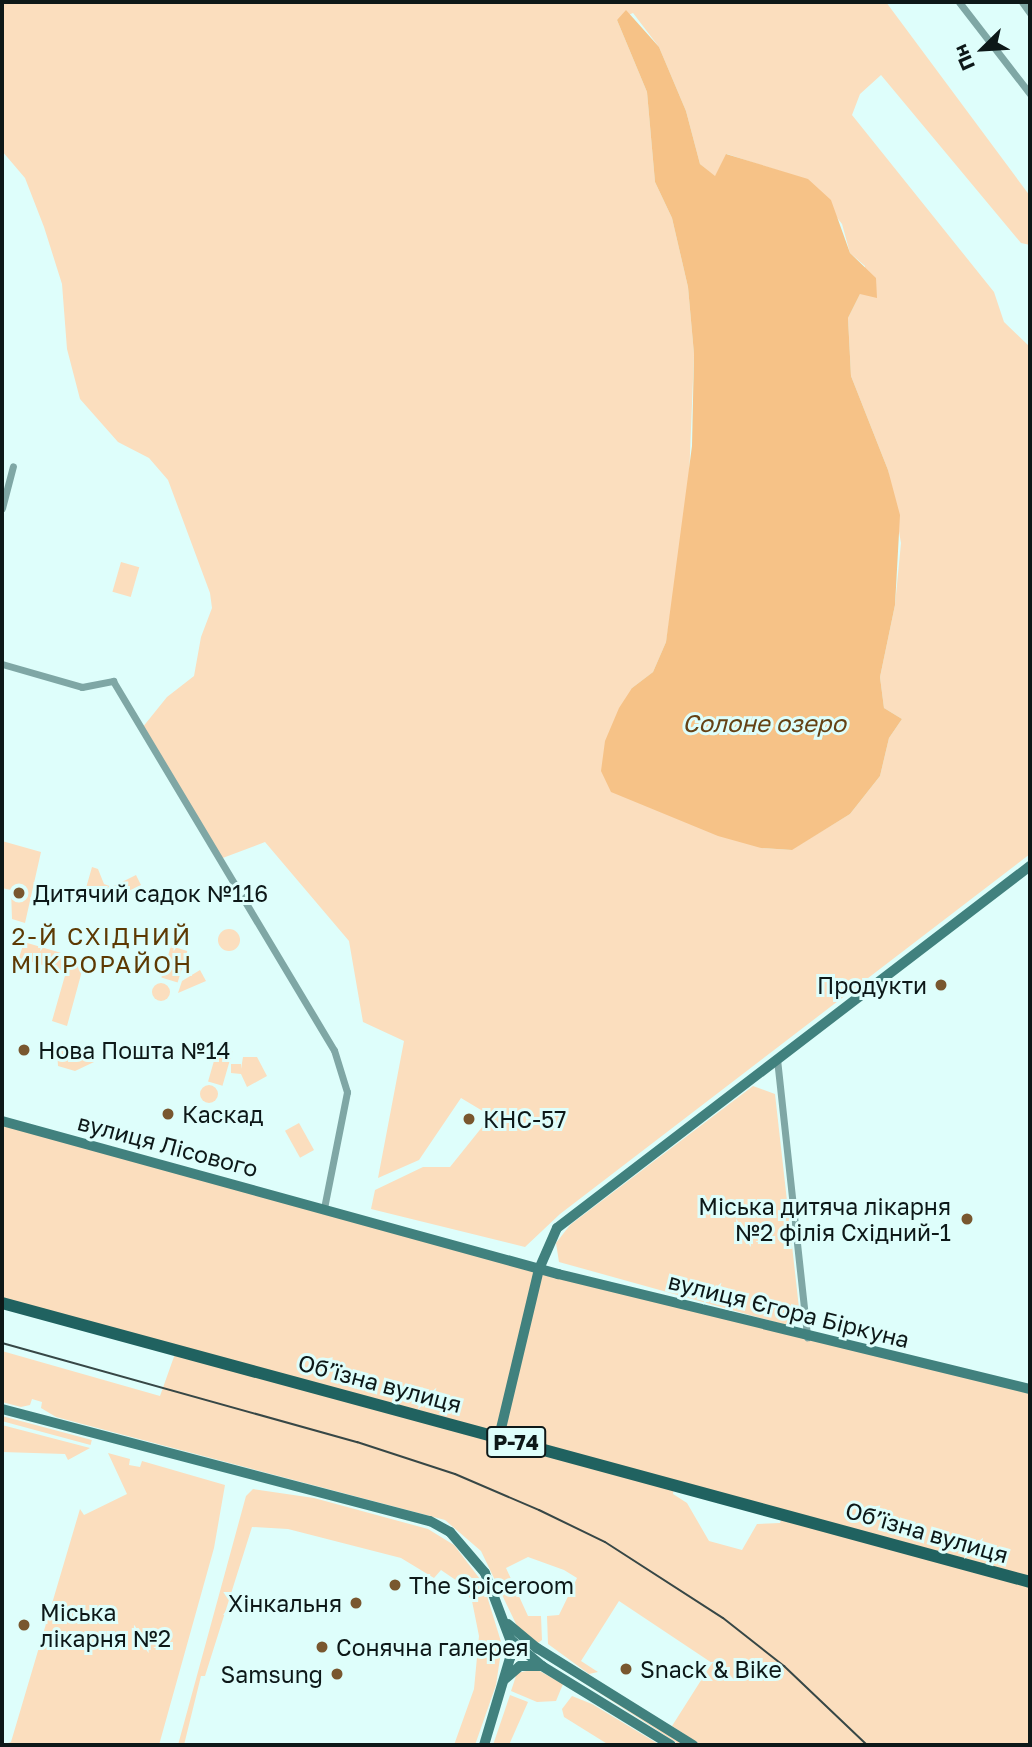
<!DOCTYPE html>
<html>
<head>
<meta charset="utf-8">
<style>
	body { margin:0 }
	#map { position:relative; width:1032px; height:1747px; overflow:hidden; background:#defefb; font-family:"Golos Text",sans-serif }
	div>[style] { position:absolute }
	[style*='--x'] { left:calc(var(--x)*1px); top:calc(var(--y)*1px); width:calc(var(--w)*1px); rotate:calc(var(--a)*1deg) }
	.green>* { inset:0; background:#fbdebe; transform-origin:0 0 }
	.round { border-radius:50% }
	.water>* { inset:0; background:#f6c287 }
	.street>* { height:7px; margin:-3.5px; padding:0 3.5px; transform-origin:3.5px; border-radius:3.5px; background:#7fa7a5 }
	.secondary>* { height:10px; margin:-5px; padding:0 5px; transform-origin:5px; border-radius:5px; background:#41817e }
	.primary>* { height:12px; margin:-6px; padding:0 6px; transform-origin:6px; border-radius:6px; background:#206260 }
	.tram>* { height:2px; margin:-1px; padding:0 1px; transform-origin:1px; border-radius:1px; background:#374746 }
	.dots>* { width:19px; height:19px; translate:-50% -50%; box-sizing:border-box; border:4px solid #defefb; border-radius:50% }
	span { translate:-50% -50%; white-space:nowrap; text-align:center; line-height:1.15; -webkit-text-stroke:6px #defefb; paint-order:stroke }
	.shield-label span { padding:2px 5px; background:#defefb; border:2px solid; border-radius:5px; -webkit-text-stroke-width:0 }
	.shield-label { font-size:21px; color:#0d1818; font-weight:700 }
	.poi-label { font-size:23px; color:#0d1818 }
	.left { translate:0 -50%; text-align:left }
	.right { translate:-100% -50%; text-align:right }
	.street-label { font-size:23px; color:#0d1818 }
	.water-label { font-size:24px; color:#654215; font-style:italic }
	.neighbourhood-label { font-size:24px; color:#5d3903; letter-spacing:2px }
	.frame { position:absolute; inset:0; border:4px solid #0d1818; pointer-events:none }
	.north { position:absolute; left:948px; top:14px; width:70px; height:70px; -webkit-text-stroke:5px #defefb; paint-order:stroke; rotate:246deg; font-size:19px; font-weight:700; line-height:28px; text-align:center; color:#0d1818 }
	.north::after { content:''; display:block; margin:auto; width:24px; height:32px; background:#0d1818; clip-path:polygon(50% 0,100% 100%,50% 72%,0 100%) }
</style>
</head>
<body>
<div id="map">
	<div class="green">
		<div style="clip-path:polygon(evenodd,2px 2px,886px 2px,1030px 196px,1030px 245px,1021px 243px,881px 75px,860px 94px,852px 115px,994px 292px,1004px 322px,1030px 347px,1030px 854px,560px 1214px,525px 1247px,371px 1209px,375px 1190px,423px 1167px,450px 1167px,491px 1116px,461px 1098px,419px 1160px,378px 1178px,404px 1041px,363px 1022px,349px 941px,265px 842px,220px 859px,142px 728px,167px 697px,194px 676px,201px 637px,212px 608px,210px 593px,168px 480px,149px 458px,118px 442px,80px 399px,67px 349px,62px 284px,44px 227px,25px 178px,2px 151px,2px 2px,633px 13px,659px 47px,686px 111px,700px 164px,715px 177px,727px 154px,808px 180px,842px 224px,850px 253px,865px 266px,860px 294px,848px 318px,851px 376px,888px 470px,901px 543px,895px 605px,880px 677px,884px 708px,902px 719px,889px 738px,880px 776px,850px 814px,791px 850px,761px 848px,632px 688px,653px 672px,666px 642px,688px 504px,694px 354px,688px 287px,672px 218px,655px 182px,647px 92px,617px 20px,633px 13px)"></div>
		<div style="left:121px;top:562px;width:19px;height:31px;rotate:16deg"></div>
		<div style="clip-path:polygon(2px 841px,41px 852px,25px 923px,12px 919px,11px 890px,2px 888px)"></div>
		<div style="clip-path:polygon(92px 867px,98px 869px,104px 884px,112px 887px,136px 875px,141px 885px,106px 902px,84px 895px)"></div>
		<div class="round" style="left:218px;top:929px;width:22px;height:22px"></div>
		<div style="clip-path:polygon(24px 942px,85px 960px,67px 1026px,52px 1021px,66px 972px,19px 958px)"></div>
		<div style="left:171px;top:946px;width:17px;height:33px;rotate:17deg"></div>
		<div style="clip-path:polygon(200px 970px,206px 981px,178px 993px,182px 981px)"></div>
		<div class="round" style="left:152px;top:983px;width:18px;height:18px"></div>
		<div style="left:218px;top:1047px;width:15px;height:36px;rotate:16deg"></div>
		<div style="clip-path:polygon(83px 1049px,94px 1062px,75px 1071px,58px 1066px,57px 1051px)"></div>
		<div style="clip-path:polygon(243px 1057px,257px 1057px,267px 1076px,247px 1087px,241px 1074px,231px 1073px,231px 1064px,241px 1064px,241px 1069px)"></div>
		<div class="round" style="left:200px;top:1085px;width:18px;height:18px"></div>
		<div style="clip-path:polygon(753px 1086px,775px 1094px,799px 1308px,794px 1319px,786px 1325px,559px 1262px,556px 1243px,570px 1225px)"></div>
		<div style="clip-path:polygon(evenodd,2px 1121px,558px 1274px,1030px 1389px,1030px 1745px,701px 1745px,672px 1726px,712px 1663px,619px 1601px,581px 1661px,598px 1672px,589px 1674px,548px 1644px,547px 1616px,559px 1615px,577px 1578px,564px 1570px,528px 1557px,506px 1568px,528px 1616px,541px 1616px,542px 1640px,538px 1643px,517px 1626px,481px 1551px,445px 1520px,56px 1417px,41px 1408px,42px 1402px,32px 1399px,30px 1405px,21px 1407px,2px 1402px,2px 1351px,160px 1396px,176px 1351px,2px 1303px,2px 1121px,674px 1485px,783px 1514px,780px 1523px,757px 1524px,742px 1550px,709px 1541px,687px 1503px,673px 1494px,674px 1485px)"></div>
		<div style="left:299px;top:1123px;width:31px;height:16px;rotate:61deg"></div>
		<div style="left:2px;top:1416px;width:93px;height:5px;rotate:15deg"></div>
		<div style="clip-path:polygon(2px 1425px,90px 1448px,68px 1460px,65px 1454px,2px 1452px)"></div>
		<div style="clip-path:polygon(108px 1453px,130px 1459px,129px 1465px,140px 1467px,142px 1461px,225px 1485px,214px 1548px,159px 1745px,2px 1745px,11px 1742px,80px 1509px,84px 1515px,127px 1494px)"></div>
		<div style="clip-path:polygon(253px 1489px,314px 1498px,428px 1529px,454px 1545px,483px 1583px,502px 1645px,496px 1685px,475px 1745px,454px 1745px,474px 1689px,479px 1636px,472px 1601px,460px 1583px,441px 1570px,434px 1578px,401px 1558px,288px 1529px,252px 1527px,205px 1676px,201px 1676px,184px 1745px,178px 1745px,246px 1496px)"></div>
		<div style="clip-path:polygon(547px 1659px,686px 1745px,680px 1745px)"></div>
		<div style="clip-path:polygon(536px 1669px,563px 1684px,556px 1701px,537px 1702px,511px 1691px,517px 1673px)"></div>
		<div style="clip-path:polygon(510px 1695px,528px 1702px,509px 1745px,493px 1745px)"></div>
		<div style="clip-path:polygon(572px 1696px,592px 1704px,660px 1745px,609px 1745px,564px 1717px,562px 1709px)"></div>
	</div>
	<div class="water">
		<div style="clip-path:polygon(626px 10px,659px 47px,686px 111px,700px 164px,715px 176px,726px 154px,808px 179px,831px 200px,850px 253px,876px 278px,877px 298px,860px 294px,848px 318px,851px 376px,888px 470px,900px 515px,895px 605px,880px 677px,884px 708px,902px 719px,889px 738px,880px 776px,850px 814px,792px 850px,761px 848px,718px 836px,611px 792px,601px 771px,605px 741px,619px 708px,632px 688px,653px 672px,666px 642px,692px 446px,694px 354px,688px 287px,672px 218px,655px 182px,647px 92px,617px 20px)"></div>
	</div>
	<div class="street">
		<div style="--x:959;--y:2;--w:116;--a:52.3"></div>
		<div style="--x:1022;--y:2;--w:14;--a:54"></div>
		<div style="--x:2;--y:508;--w:43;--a:-75.3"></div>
		<div style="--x:2;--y:664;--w:83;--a:16"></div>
		<div style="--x:82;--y:687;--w:32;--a:-11"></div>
		<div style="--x:113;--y:681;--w:430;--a:59.1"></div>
		<div style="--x:334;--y:1050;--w:44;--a:72.8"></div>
		<div style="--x:347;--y:1092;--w:118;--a:101.2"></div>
		<div style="--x:777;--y:1059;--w:280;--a:83.8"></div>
	</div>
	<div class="secondary">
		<div style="--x:2;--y:1121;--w:577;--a:15.39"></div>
		<div style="--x:558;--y:1274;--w:486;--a:13.7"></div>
		<div style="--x:2;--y:1409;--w:442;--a:14.7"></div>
		<div style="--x:430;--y:1521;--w:23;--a:29"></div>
		<div style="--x:450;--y:1532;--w:54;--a:49.5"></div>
		<div style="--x:485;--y:1573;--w:71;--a:69.3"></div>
		<div style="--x:510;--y:1639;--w:19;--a:90"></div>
		<div style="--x:510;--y:1658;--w:91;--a:106.6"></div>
		<div style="--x:499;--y:1437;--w:173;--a:-76.6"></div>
		<div style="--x:539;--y:1269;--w:45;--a:-66.3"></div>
		<div style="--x:557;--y:1228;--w:596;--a:-37.43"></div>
		<div style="--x:508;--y:1624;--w:38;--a:40"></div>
		<div style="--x:537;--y:1648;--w:184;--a:31.9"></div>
		<div style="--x:510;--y:1639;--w:42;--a:40.2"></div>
		<div style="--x:542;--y:1666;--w:151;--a:31.5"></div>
		<div style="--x:505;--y:1679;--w:20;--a:-41"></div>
		<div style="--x:520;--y:1666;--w:22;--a:0"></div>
	</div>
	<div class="primary">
		<div style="--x:2;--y:1303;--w:1065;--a:15.18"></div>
	</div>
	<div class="tram">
		<div style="--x:2;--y:1343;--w:369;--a:15.6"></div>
		<div style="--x:357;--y:1442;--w:103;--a:18.1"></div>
		<div style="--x:455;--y:1474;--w:91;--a:23.2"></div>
		<div style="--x:539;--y:1510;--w:73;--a:25.9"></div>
		<div style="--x:605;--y:1542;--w:140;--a:32.8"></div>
		<div style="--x:723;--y:1618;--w:78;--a:38.2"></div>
		<div style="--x:784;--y:1666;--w:115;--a:43.6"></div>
	</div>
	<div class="dots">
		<div style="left:19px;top:893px;background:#79572f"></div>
		<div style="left:941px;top:985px;background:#79572f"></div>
		<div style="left:24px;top:1050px;background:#79572f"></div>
		<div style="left:168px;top:1114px;background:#79572f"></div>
		<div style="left:469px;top:1119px;background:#79572f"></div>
		<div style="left:967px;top:1219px;background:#79572f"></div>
		<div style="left:395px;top:1585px;background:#79572f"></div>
		<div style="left:356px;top:1603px;background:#79572f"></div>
		<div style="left:24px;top:1625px;background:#79572f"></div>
		<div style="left:322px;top:1647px;background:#79572f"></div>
		<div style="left:626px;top:1669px;background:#79572f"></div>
		<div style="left:337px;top:1674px;background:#79572f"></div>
	</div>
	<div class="shield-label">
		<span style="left:516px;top:1442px">Р-74</span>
	</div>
	<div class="poi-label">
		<span class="left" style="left:33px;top:893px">Дитячий садок №116</span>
		<span class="right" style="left:927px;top:985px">Продукти</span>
		<span class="left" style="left:38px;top:1050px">Нова Пошта №14</span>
		<span class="left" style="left:182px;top:1114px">Каскад</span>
		<span class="left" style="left:483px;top:1119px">КНС-57</span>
		<span class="right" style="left:951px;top:1219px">Міська дитяча лікарня<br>№2 філія Східний-1</span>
		<span class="left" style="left:409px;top:1585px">The Spiceroom</span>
		<span class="right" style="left:342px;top:1603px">Хінкальня</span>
		<span class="left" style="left:40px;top:1625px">Міська<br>лікарня №2</span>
		<span class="left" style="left:336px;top:1647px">Сонячна галерея</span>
		<span class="left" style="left:640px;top:1669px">Snack &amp; Bike</span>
		<span class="right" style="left:323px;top:1674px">Samsung</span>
	</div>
	<div class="street-label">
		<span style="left:168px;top:1145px;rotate:15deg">вулиця Лісового</span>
		<span style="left:789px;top:1310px;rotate:14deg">вулиця Єгора Біркуна</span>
		<span style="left:380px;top:1383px;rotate:15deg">Обʼїзна вулиця</span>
		<span style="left:927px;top:1532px;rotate:16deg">Обʼїзна вулиця</span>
	</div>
	<div class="water-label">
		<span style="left:764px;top:723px">Солоне озеро</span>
	</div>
	<div class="neighbourhood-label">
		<span style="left:102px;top:950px">2-Й СХІДНИЙ<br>МІКРОРАЙОН</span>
	</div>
	<div class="frame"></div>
	<div class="north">Пн</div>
</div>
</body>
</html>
